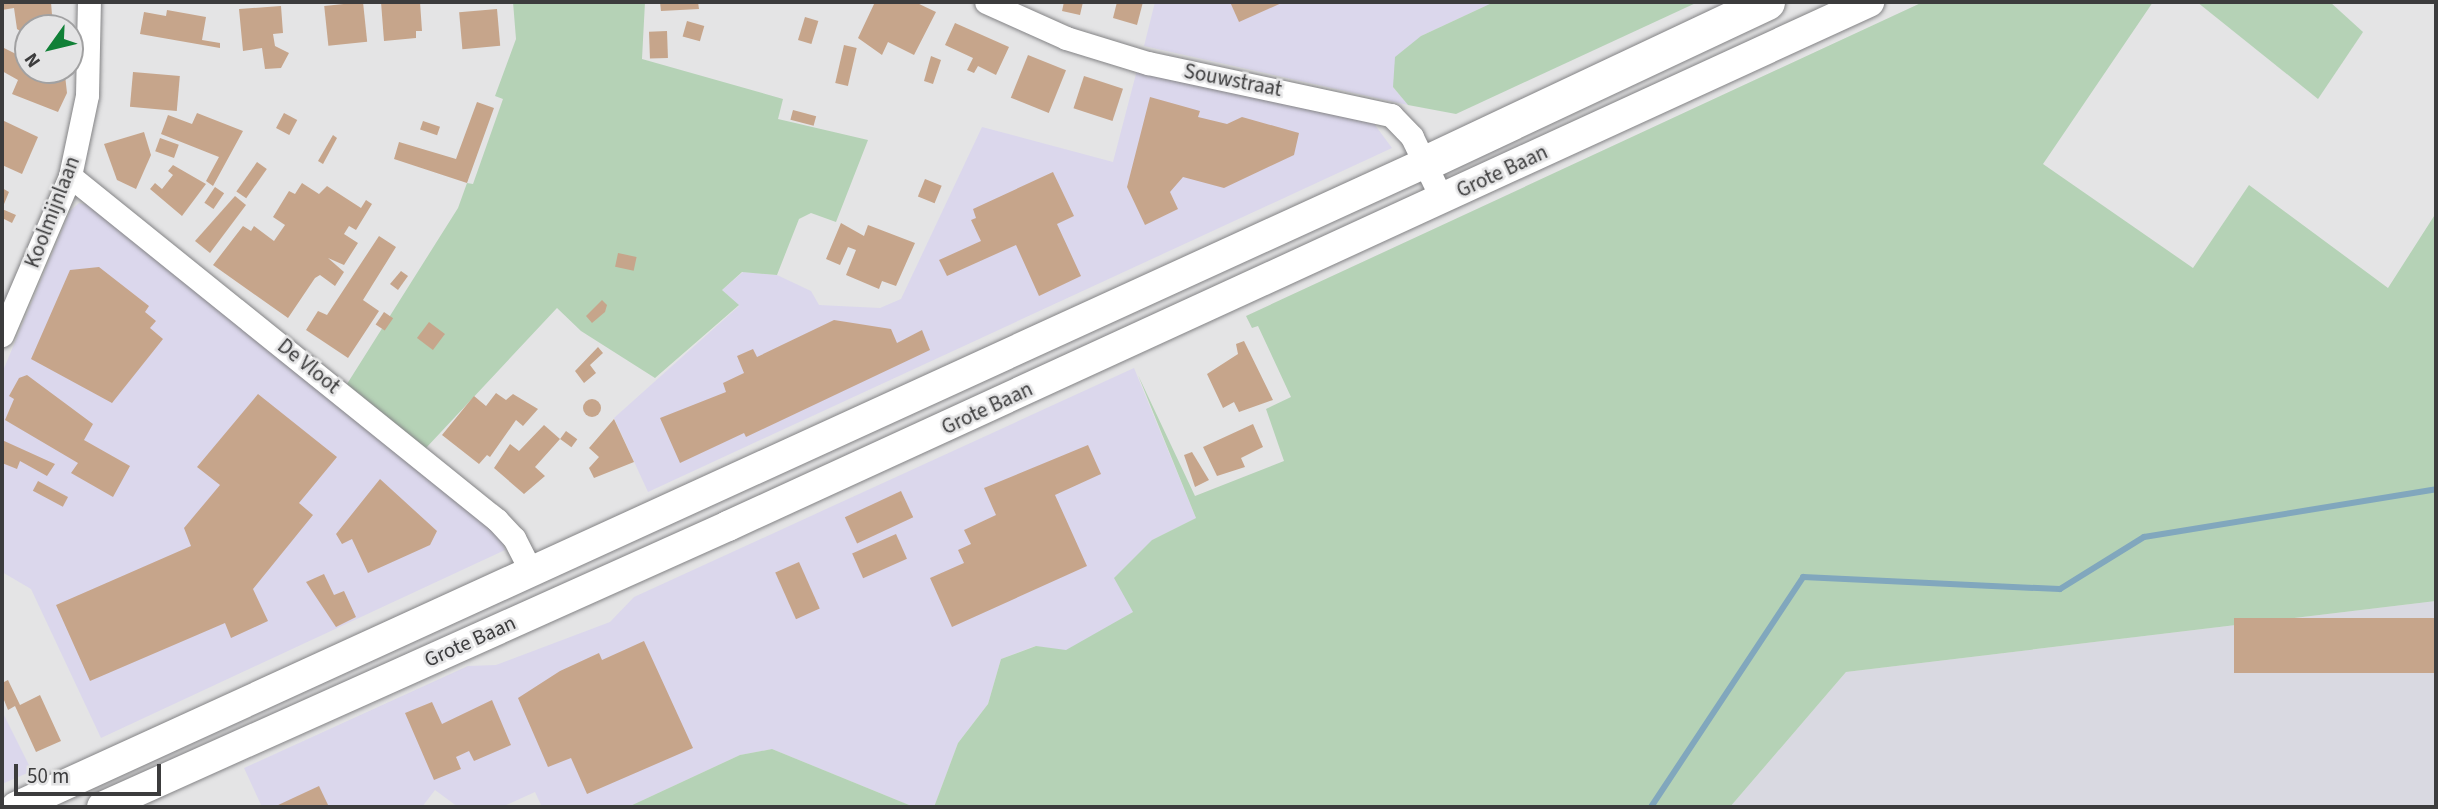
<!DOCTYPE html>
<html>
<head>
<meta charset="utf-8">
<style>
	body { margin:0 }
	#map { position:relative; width:2438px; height:809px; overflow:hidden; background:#e4e4e5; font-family:"Source Sans 3",sans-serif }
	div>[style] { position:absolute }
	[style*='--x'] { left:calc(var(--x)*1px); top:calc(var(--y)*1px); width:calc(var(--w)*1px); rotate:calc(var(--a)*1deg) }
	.commercial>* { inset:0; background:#dbd7ec }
	.built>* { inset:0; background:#d9d9e1 }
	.green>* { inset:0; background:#b5d2b6 }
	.stream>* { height:6px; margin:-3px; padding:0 3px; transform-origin:3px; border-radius:3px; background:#81a7bd }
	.building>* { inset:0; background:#c6a58b; transform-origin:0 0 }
	.round { border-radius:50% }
	.roads { filter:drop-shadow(0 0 2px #838385) drop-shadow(0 0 2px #838385) }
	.minor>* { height:23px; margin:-11.5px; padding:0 11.5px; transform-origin:11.5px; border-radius:11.5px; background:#fff }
	.major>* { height:30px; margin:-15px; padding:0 15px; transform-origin:15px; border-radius:15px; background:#fff }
	.highway>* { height:35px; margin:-17.5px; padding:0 17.5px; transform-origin:17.5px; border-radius:17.5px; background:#fff }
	span { translate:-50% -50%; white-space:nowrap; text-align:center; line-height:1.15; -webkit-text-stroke:5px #e4e4e5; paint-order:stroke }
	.street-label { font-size:21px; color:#3c3c3d }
	.frame { position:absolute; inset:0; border:4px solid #3c3c3d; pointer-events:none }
	.north { position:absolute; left:14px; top:14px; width:70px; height:70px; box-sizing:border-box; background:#e4e4e5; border:2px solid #a1a1a2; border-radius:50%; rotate:236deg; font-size:19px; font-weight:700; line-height:28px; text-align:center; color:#3c3c3d }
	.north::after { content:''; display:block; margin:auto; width:24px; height:32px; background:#108037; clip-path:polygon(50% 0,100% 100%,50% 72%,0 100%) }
	.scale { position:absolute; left:14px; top:764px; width:147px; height:32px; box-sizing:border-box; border:4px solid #3c3c3d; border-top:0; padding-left:9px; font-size:21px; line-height:24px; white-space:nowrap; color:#3c3c3d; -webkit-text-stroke:5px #e4e4e5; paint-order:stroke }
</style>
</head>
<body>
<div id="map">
	<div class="commercial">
		<div style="clip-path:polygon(1155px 2px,1494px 2px,1421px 36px,1393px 87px,1408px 105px,1144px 46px)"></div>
		<div style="clip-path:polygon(1137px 70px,1372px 121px,1392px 148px,648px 492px,614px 418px,739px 306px,722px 290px,743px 272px,777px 275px,811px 291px,819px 305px,880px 308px,901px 299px,982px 127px,1113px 162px)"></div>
		<div style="clip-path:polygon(79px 203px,96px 206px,500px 534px,505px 550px,101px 738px,31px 589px,2px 572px,2px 373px,70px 211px)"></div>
		<div style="clip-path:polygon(1134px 368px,1196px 518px,1152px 540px,1133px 612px,1066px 651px,1035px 646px,1001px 659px,988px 704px,958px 743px,934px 807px,914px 807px,772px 749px,740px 755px,628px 807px,542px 807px,535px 792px,502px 807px,458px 807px,435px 790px,422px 807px,262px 807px,244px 768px,468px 666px,496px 665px,610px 622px,634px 597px)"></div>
		<div style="clip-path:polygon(2px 711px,32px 771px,2px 784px)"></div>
	</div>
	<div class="built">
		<div style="clip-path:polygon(2436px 601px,2436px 807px,1730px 807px,1846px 672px)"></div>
	</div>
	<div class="green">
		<div style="clip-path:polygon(513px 2px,645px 2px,642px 59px,783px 99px,778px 119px,868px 140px,836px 222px,811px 213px,799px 219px,777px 275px,742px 272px,722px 290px,739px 305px,655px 378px,581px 331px,557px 308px,426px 448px,347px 384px,458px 208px,467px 183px,473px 184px,503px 99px,495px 96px,516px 39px)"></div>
		<div style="clip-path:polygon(1494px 2px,1698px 2px,1456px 114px,1408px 105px,1393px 87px,1395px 57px,1421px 36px)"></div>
		<div style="clip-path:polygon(1923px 2px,2153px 2px,2043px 164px,2193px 268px,2249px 185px,2388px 288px,2436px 213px,2436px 601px,1846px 672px,1730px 807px,934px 807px,958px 743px,988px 704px,1001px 659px,1036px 646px,1066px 650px,1133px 612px,1114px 578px,1152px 540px,1196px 518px,1138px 375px,1195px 496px,1284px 461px,1266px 409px,1291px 397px,1258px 326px,1252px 328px,1246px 316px)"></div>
		<div style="clip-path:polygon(2197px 2px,2330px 2px,2363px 32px,2318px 99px)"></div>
		<div style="clip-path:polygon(772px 749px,914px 807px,628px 807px,740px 755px)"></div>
	</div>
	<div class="stream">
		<div style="--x:1651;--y:807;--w:276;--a:-56.5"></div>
		<div style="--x:1803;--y:577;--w:257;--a:2.7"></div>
		<div style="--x:2060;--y:589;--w:99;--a:-31.8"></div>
		<div style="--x:2144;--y:537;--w:296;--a:-9.3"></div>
	</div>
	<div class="building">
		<div style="clip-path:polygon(2px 2px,51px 2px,53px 28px,28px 28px,28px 36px,17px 29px,14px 8px,2px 10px)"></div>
		<div style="left:363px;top:2px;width:40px;height:39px;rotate:84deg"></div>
		<div style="clip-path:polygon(381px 2px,420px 2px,422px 31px,416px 31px,416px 38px,384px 41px)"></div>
		<div style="clip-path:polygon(660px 2px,698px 2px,699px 9px,661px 11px)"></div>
		<div style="clip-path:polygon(875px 2px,915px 2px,936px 12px,914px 55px,888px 42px,882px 55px,858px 38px)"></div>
		<div style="clip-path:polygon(1064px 2px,1083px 2px,1080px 15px,1062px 11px)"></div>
		<div style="clip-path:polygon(1117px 2px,1143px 2px,1137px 25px,1113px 18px)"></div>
		<div style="clip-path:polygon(1230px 2px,1284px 2px,1239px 22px)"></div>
		<div style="clip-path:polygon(281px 6px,283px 33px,273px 34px,275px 46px,289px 53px,281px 68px,265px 69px,262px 48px,243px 51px,239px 9px)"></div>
		<div style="left:497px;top:9px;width:37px;height:38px;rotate:85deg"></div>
		<div style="clip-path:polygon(167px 10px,206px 17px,202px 40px,220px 43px,220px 48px,140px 34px,144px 12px,166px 16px)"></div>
		<div style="left:805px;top:17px;width:14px;height:24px;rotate:17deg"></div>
		<div style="left:687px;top:21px;width:18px;height:16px;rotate:16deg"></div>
		<div style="clip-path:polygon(955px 23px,1009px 47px,996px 75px,978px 66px,974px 73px,967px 70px,973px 58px,945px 45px)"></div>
		<div style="left:667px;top:31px;width:27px;height:18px;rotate:88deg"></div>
		<div style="left:844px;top:45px;width:13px;height:39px;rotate:13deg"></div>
		<div style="clip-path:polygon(2px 47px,28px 60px,28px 70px,56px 70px,65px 75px,67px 93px,58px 112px,12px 94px,18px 80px,2px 71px)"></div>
		<div style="left:1028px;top:55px;width:41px;height:46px;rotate:22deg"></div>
		<div style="clip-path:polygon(931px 56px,941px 60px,933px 84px,924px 81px)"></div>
		<div style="left:133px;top:72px;width:47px;height:35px;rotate:5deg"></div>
		<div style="left:1084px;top:76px;width:41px;height:34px;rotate:18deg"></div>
		<div style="clip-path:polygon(1150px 97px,1200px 111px,1198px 117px,1227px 124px,1242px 117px,1299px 133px,1294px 155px,1224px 188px,1183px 177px,1170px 192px,1178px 209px,1145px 225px,1127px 187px)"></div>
		<div style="clip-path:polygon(477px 102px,494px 108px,467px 183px,394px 159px,399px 142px,456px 159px)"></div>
		<div style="left:793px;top:110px;width:24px;height:10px;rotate:15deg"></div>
		<div style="clip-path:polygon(197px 113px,243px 131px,213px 186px,206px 181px,219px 157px,161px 134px,168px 115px,192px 124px)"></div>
		<div style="left:284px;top:113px;width:15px;height:17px;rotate:28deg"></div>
		<div style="clip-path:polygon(2px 120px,38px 137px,22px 174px,2px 165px)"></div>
		<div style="left:423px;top:121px;width:18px;height:9px;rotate:19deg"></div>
		<div style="clip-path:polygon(144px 132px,151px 155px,136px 189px,117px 180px,104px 144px)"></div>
		<div style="clip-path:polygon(333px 135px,337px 138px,323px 164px,318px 161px)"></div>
		<div style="left:160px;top:138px;width:20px;height:14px;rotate:20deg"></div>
		<div style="left:257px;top:162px;width:12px;height:36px;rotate:35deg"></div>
		<div style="clip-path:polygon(173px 165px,206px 184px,182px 216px,150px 189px,155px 183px,162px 189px,173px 175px,168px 171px)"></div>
		<div style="clip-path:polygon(1053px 172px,1074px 216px,1057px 224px,1081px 276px,1039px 296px,1016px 245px,947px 276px,939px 260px,981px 241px,971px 220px,976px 218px,973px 209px)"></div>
		<div style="left:925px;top:179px;width:18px;height:19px;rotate:22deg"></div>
		<div style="clip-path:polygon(302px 183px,319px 194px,327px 186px,361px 208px,366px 200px,372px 204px,356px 230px,349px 226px,344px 234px,358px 243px,344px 265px,328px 258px,344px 272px,335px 286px,320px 275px,315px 278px,288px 318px,213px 265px,243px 226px,251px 231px,254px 226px,274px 241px,285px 225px,273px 217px,289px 191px,295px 194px)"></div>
		<div style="left:215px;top:187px;width:11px;height:19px;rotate:34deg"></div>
		<div style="clip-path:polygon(2px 188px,9px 192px,2px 209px,16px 215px,12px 223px,2px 218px)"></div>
		<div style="clip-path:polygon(235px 196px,246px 205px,210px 253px,195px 241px)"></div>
		<div style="clip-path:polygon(841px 223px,864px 236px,868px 225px,915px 243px,896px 286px,882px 281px,879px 289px,846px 275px,856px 250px,848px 247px,840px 265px,826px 259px)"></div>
		<div style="clip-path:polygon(379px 236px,396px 247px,363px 300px,379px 311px,348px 358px,306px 330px,318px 311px,327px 315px)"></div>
		<div style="left:618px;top:253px;width:19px;height:14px;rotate:12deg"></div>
		<div style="clip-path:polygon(99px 267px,149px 306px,145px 312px,156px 321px,150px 328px,163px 339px,112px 403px,31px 359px,70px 270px)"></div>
		<div style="clip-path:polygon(401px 271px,408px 276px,398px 290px,390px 284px)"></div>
		<div style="clip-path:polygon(602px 300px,607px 305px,605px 312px,592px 323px,586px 316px)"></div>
		<div style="left:384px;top:312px;width:11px;height:15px;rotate:34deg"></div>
		<div style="clip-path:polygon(834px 320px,891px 329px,897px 343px,922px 330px,930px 350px,746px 437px,744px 433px,680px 463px,660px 418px,726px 392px,723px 383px,744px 373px,737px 356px,753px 349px,757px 357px)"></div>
		<div style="left:429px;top:322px;width:20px;height:20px;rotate:37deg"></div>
		<div style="clip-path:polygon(1244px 341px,1273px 400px,1239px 412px,1234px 402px,1223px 408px,1207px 374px,1238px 354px,1236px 344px)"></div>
		<div style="clip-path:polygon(598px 347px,603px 353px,590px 365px,596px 373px,584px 383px,575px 371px)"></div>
		<div style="clip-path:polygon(27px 375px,93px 424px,84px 440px,130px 466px,113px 497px,71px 473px,78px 463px,5px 420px,14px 399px,9px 396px,19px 378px)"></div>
		<div style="clip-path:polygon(496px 393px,506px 400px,513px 394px,538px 409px,523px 426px,516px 420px,490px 457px,487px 455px,479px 464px,442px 435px,474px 396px,486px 406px)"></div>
		<div style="clip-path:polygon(258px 394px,337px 457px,299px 503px,313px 515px,253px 589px,268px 621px,231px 638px,225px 623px,90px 681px,56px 605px,191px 546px,184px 528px,220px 485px,197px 467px)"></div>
		<div class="round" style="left:583px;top:399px;width:18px;height:18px"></div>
		<div style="clip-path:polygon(614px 419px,634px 462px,594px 478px,589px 468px,599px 457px,589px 448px)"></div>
		<div style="clip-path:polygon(1253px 424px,1263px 447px,1241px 458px,1245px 467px,1217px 476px,1203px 447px)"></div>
		<div style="clip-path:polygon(544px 425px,560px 439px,535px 467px,545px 476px,524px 494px,494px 468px,510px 444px,519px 451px)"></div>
		<div style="left:566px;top:431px;width:14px;height:10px;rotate:36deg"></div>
		<div style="clip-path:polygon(2px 440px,55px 464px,47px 476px,20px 461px,17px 469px,2px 463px)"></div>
		<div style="clip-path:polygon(1088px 445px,1101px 474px,1055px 495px,1087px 566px,952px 627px,930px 578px,964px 563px,958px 550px,971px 544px,964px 530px,996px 515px,984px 488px)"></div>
		<div style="clip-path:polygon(1192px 452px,1209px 480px,1195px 487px,1184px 455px)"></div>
		<div style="clip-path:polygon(380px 479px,437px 531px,430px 545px,368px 573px,352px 539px,342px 544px,336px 534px)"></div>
		<div style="left:38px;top:481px;width:34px;height:11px;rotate:28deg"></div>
		<div style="left:901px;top:491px;width:29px;height:62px;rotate:65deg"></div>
		<div style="left:896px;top:534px;width:27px;height:48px;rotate:66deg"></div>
		<div style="left:799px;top:562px;width:51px;height:26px;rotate:66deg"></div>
		<div style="clip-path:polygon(324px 574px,334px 595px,344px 591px,356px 617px,336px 627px,306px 582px)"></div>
		<div style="left:2436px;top:618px;width:55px;height:202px;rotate:90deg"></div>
		<div style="clip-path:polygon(644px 641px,693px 748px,587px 794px,571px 758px,548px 767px,518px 698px,560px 671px,599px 653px,602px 660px)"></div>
		<div style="clip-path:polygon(8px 680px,20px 705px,40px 695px,61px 741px,36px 752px,15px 706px,8px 710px,2px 695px,2px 683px)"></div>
		<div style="clip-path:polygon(492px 700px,511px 745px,474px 761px,469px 751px,456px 757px,461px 769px,434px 780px,405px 713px,432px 702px,442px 724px)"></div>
		<div style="clip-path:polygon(319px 786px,329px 807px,274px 807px,291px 799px)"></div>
	</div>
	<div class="roads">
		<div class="minor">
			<div style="--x:986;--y:2;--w:88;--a:24.2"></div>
			<div style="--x:1066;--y:38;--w:86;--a:17"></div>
			<div style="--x:1148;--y:63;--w:249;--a:12.1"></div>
			<div style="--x:1391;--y:115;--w:30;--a:46"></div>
			<div style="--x:1412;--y:137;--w:69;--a:64.2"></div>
			<div style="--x:70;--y:176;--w:548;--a:38.86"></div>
			<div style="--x:497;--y:520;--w:25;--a:47"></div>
			<div style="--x:514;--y:538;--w:38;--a:63"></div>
			<div style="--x:2;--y:335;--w:173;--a:-66.8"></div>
			<div style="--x:70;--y:176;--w:83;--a:-78.1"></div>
			<div style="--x:87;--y:95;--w:93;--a:-88.8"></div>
		</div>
		<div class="major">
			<div style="--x:16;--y:807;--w:1549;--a:-24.56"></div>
			<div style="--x:102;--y:807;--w:686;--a:-24.17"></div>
			<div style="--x:728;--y:526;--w:1256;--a:-24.67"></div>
		</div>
		<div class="highway">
			<div style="--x:1425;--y:163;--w:378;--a:-25.2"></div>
		</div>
	</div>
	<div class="street-label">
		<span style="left:1233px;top:80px;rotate:11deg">Souwstraat</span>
		<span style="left:1502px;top:171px;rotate:-25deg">Grote Baan</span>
		<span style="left:52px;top:212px;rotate:-69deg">Koolmijnlaan</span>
		<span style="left:309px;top:366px;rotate:39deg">De Vloot</span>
		<span style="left:987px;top:408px;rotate:-25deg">Grote Baan</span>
		<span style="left:470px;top:641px;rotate:-24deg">Grote Baan</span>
	</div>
	<div class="frame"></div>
	<div class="north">N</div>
	<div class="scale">50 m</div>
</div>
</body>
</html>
